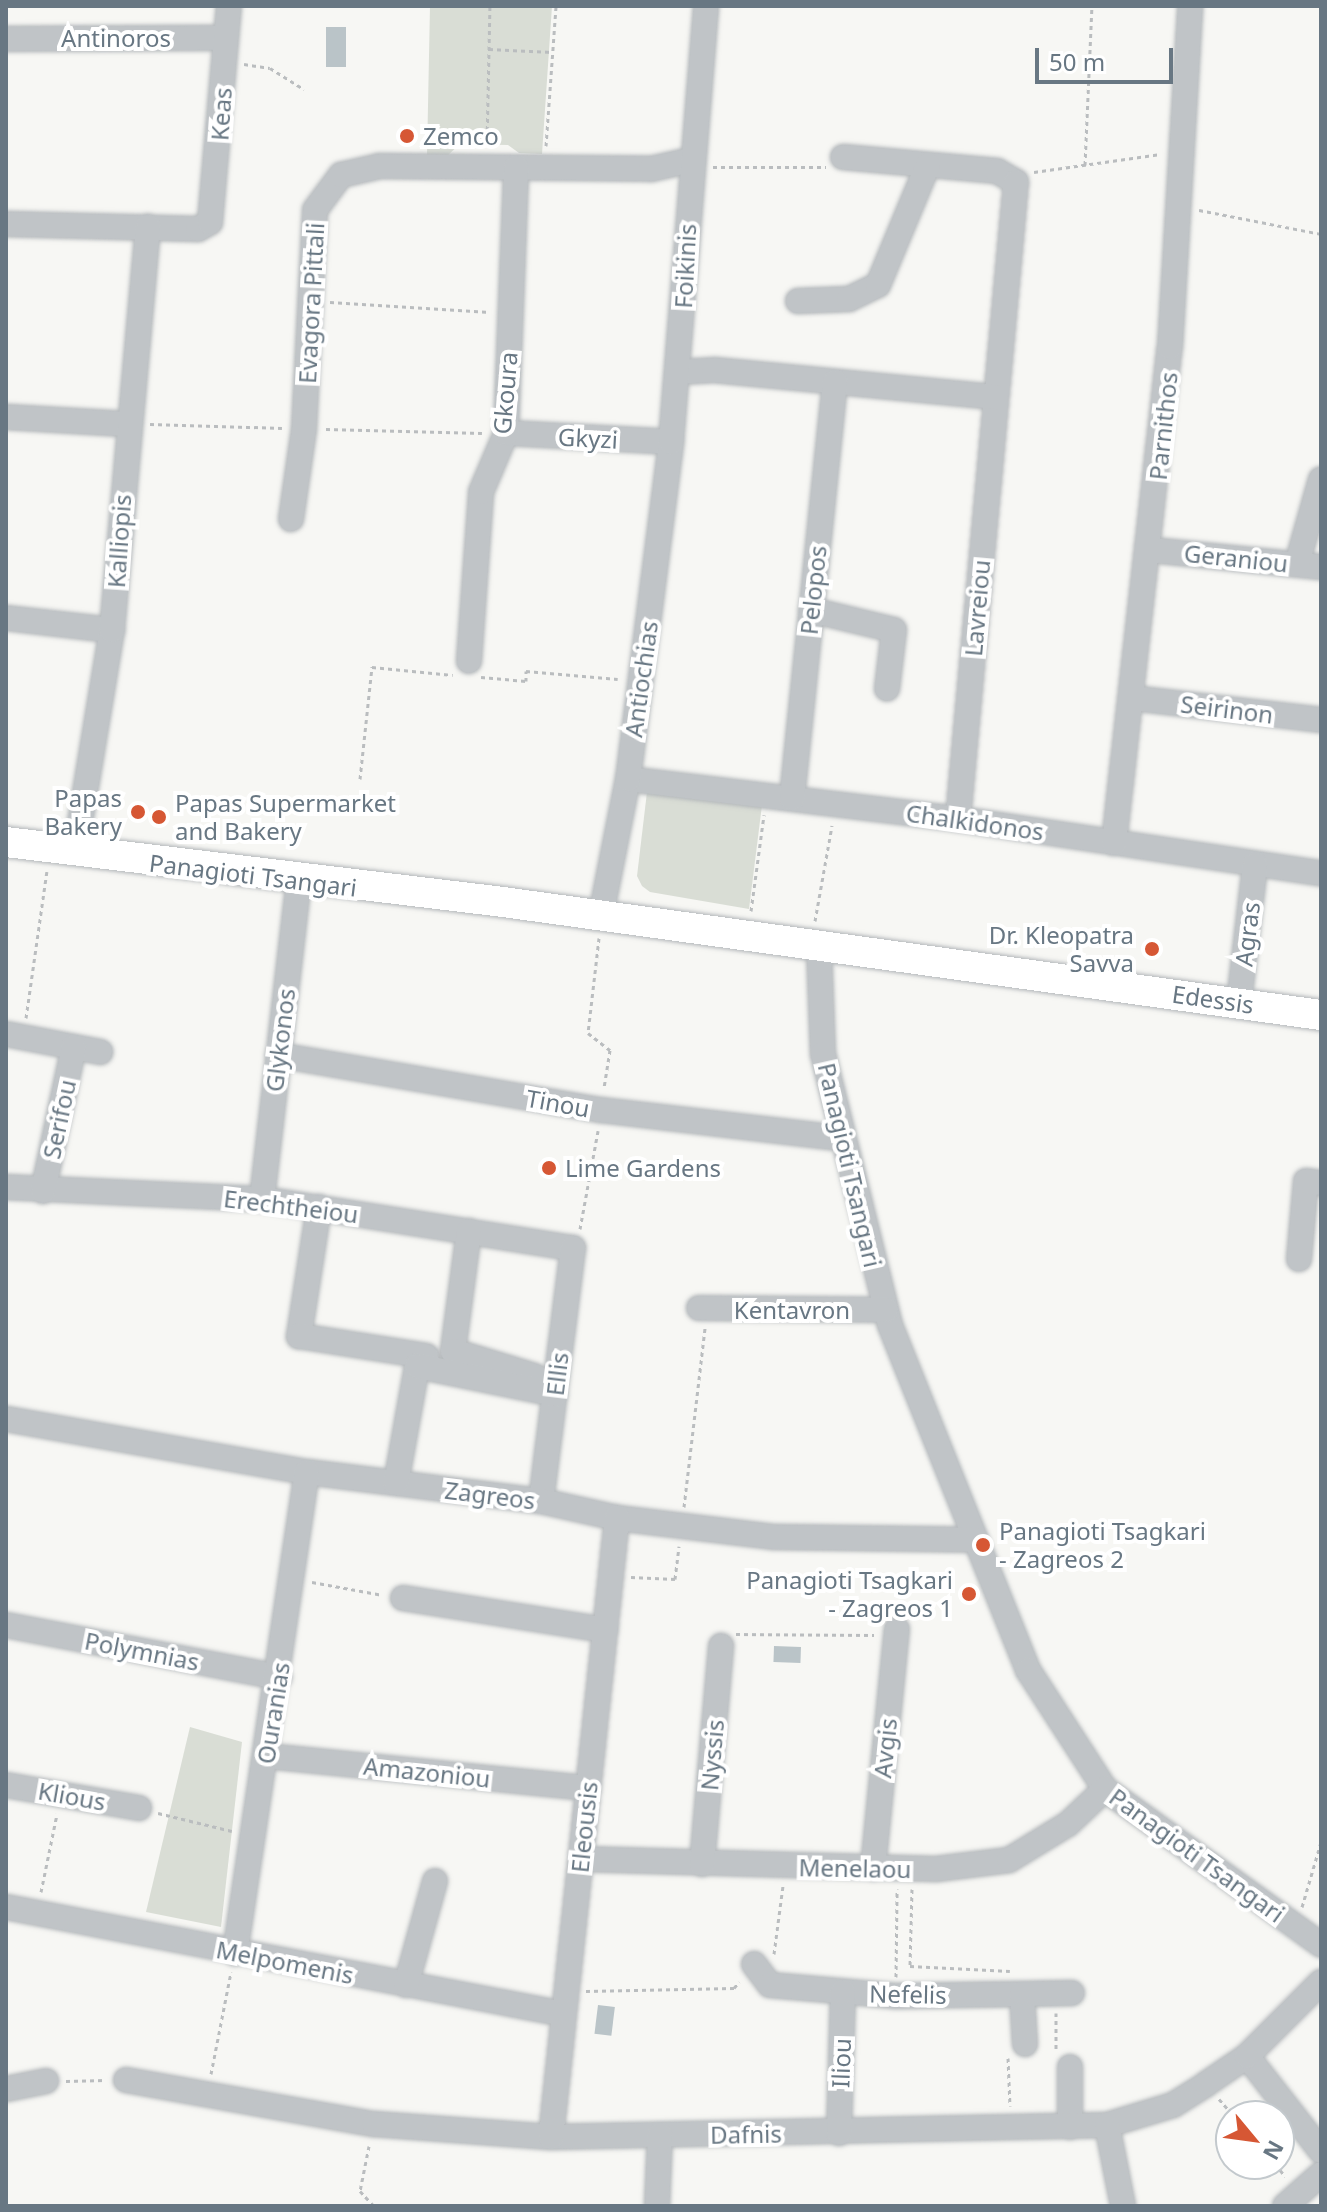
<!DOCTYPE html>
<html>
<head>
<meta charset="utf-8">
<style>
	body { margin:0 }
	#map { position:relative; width:1327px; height:2212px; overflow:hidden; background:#f7f7f4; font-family:"Noto Sans",sans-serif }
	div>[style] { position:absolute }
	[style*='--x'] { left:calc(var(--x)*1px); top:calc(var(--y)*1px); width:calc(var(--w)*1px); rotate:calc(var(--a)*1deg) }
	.green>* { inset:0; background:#d9ddd5 }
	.water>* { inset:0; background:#bac4c8; transform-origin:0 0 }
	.path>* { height:3px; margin-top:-1.5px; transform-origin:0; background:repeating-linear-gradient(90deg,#babdbf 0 4px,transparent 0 8px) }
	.roads { filter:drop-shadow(0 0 2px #b4b8bb) drop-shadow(0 0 2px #b4b8bb) }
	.minor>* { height:24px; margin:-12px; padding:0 12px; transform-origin:12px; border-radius:12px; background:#c0c4c7 }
	.major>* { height:30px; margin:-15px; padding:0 15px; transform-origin:15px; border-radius:15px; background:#fff }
	.dots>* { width:22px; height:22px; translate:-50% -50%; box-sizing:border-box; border:4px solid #fff; border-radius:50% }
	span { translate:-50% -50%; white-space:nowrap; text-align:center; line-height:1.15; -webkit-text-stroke:8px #fff; paint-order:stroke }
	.street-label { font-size:24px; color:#687783 }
	.poi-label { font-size:24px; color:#687783 }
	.left { translate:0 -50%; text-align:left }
	.right { translate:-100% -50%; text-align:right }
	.frame { position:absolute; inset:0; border:8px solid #687783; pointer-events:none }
	.north { position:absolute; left:1215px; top:2100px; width:80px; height:80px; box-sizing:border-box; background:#fff; border:2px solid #c3c9cd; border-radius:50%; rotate:119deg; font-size:22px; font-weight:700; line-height:32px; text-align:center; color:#687783 }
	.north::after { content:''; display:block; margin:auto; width:28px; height:36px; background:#d65734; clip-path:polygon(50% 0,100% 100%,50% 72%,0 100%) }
	.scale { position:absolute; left:1035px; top:48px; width:138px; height:36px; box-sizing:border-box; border:4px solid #687783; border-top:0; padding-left:10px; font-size:24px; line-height:28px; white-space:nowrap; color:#687783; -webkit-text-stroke:6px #fff; paint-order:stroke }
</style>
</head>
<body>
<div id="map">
	<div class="green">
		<div style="clip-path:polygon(430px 6px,552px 6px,542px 154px,519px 153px,508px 145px,460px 144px,448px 155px,427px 155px)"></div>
		<div style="clip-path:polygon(647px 792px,762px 805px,749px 909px,650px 892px,642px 886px,637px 876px)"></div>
		<div style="clip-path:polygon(190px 1727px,242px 1742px,221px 1927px,146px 1912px)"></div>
	</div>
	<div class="water">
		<div style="left:326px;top:27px;width:20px;height:40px"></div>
		<div style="left:774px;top:1646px;width:27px;height:16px;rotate:2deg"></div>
		<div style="left:598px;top:2005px;width:17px;height:29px;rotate:7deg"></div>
	</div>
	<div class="path">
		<div style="--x:489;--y:49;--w:64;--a:2.7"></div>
		<div style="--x:244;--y:64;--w:26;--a:9"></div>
		<div style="--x:270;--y:68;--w:40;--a:32"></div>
		<div style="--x:487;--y:146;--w:140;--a:-88.8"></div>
		<div style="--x:546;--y:146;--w:140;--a:-85.9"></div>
		<div style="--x:1085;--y:165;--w:159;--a:-87.5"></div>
		<div style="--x:713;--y:167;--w:113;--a:0"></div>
		<div style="--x:1034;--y:172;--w:128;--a:-8.1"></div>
		<div style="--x:1199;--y:210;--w:124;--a:11.1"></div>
		<div style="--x:330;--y:302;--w:160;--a:3.6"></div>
		<div style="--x:150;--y:424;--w:132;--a:1.7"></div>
		<div style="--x:326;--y:429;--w:156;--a:1.5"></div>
		<div style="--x:481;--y:677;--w:45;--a:5.1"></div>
		<div style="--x:526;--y:681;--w:10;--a:-90"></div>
		<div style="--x:526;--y:671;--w:92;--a:5"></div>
		<div style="--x:360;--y:779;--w:113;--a:-83.9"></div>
		<div style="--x:372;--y:667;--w:81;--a:5.6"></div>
		<div style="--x:751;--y:911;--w:97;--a:-82.3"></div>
		<div style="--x:815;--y:921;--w:97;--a:-79.9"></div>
		<div style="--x:599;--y:938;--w:96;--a:96.6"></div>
		<div style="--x:588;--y:1033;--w:28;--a:38"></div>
		<div style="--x:610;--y:1050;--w:37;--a:99"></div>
		<div style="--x:26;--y:1018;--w:148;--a:-81.9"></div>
		<div style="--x:580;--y:1229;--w:100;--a:-79.6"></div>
		<div style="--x:684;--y:1507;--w:180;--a:-83.3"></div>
		<div style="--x:631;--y:1577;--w:44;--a:2.6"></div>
		<div style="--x:675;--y:1579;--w:33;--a:-83"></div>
		<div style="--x:312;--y:1582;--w:72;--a:10.4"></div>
		<div style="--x:736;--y:1634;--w:138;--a:0.4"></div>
		<div style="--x:158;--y:1813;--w:76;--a:13.7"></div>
		<div style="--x:912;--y:1889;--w:77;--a:91.5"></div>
		<div style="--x:910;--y:1966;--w:100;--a:2.9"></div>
		<div style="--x:41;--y:1892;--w:80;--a:-78.4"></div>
		<div style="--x:1302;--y:1907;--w:68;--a:-73.7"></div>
		<div style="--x:774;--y:1954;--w:69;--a:-82.5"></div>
		<div style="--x:896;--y:1977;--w:88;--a:-89.3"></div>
		<div style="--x:586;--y:1991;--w:148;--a:-1.2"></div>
		<div style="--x:734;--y:1988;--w:8;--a:-50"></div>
		<div style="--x:1056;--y:2013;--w:36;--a:90"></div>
		<div style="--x:1008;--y:2058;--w:48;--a:87.6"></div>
		<div style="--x:211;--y:2074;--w:104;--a:-78.9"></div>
		<div style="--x:66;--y:2081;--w:40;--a:-1.4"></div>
		<div style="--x:1219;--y:2099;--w:23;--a:49"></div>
		<div style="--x:369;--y:2146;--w:46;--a:101.3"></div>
		<div style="--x:360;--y:2191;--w:21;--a:47"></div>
		<div style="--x:1275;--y:2164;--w:16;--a:50"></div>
	</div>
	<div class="roads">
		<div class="minor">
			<div style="--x:6;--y:39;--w:220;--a:-0.3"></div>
			<div style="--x:843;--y:157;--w:155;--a:5.2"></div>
			<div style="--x:997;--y:171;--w:22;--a:30"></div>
			<div style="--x:1016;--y:182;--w:640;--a:95.2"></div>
			<div style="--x:6;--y:224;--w:192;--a:1.5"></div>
			<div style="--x:198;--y:229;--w:14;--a:-30"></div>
			<div style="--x:210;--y:222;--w:217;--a:-85"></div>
			<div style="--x:798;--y:301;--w:51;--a:-2.2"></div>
			<div style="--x:849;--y:299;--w:32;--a:-26"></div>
			<div style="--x:878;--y:285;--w:130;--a:-67.4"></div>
			<div style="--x:678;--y:372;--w:36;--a:-3"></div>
			<div style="--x:714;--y:370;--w:283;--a:5.5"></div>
			<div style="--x:6;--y:417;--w:121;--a:3.3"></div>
			<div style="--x:506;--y:433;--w:165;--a:3.1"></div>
			<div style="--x:291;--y:519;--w:91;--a:-81.8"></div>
			<div style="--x:304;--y:429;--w:219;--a:-87.1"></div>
			<div style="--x:315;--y:210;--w:44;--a:-53.4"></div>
			<div style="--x:341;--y:175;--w:39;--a:-13"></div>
			<div style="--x:379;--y:166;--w:272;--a:0.6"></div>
			<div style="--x:651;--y:169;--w:41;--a:-12.7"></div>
			<div style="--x:1151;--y:550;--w:171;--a:5.7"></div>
			<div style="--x:1297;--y:564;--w:88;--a:-74.2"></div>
			<div style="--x:811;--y:610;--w:85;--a:13.5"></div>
			<div style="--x:894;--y:630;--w:59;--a:96.8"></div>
			<div style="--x:6;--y:618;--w:107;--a:6.5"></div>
			<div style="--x:469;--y:661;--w:169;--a:-85.9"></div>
			<div style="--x:481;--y:492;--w:64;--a:-67"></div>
			<div style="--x:506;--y:433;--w:265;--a:-87.8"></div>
			<div style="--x:1132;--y:698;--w:190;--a:6.6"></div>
			<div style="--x:628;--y:779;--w:332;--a:6.9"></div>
			<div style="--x:958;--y:819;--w:367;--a:8.5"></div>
			<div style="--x:792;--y:798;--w:418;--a:-84.1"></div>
			<div style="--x:1114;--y:843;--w:499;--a:-83.6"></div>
			<div style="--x:1170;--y:347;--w:342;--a:-86.6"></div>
			<div style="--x:75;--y:853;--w:226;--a:-80.6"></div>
			<div style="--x:112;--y:630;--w:405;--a:-84.9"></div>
			<div style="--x:601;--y:915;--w:139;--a:-78.8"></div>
			<div style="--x:628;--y:779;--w:340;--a:-82.7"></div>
			<div style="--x:671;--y:442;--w:437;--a:-85.4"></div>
			<div style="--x:819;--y:947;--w:107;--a:87.9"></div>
			<div style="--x:823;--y:1054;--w:279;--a:76.1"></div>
			<div style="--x:890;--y:1325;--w:372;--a:68.2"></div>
			<div style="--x:1028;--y:1670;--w:142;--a:57.1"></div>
			<div style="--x:1105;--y:1789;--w:266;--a:35.8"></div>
			<div style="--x:1239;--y:1002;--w:138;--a:-83.3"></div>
			<div style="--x:6;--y:1034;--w:96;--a:10.8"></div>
			<div style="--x:278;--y:1055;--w:328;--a:9.7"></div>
			<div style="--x:601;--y:1110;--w:241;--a:6.7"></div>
			<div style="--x:6;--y:1187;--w:256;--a:2.7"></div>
			<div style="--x:262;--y:1199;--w:315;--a:9"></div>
			<div style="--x:573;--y:1248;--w:255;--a:97.2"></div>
			<div style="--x:43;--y:1191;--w:147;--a:-77.9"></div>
			<div style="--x:262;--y:1199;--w:320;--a:-83.4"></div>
			<div style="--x:319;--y:1207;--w:131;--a:98.8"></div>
			<div style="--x:299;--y:1336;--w:129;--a:8.9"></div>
			<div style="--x:469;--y:1231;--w:121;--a:97.6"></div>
			<div style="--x:453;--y:1351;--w:86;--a:17"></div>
			<div style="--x:1299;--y:1259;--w:78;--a:-84.9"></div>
			<div style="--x:1306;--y:1181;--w:15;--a:8"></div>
			<div style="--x:699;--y:1308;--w:187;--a:0.6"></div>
			<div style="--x:6;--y:1419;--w:306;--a:10"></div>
			<div style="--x:307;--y:1472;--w:236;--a:7.1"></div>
			<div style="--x:541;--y:1501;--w:78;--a:12.6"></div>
			<div style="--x:617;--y:1518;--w:157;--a:6.9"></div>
			<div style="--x:773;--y:1537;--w:203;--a:0.8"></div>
			<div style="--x:396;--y:1483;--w:119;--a:-79.8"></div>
			<div style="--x:417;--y:1366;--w:141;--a:11.5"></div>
			<div style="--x:403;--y:1598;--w:205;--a:9"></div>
			<div style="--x:6;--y:1625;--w:278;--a:10.8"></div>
			<div style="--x:266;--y:1756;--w:324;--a:5.7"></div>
			<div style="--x:6;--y:1785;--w:135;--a:9.8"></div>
			<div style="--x:581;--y:1859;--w:355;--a:1.6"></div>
			<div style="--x:936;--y:1869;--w:74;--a:-7"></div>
			<div style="--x:1009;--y:1860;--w:69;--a:-31.4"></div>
			<div style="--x:1068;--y:1824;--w:51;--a:-43.4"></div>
			<div style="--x:702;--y:1864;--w:219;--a:-85"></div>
			<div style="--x:873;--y:1868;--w:240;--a:-84.3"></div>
			<div style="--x:6;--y:1907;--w:568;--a:10.86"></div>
			<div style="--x:235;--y:1953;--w:486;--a:-81.5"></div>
			<div style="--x:754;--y:1964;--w:26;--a:53"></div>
			<div style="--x:770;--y:1985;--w:125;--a:5"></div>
			<div style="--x:895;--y:1996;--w:127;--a:-0.9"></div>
			<div style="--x:1022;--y:1994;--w:50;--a:86.6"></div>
			<div style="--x:406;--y:1985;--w:108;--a:-74.4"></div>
			<div style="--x:1022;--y:1994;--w:50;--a:-1.1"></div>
			<div style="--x:1247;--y:2056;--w:120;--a:52.1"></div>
			<div style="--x:1070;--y:2067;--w:60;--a:90"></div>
			<div style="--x:126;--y:2080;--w:252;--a:10.1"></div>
			<div style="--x:374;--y:2124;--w:177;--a:4.2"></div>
			<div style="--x:551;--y:2137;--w:556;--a:-1.24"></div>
			<div style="--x:1107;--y:2125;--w:69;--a:-16.9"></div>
			<div style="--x:1173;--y:2105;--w:39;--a:-32"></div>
			<div style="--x:1206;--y:2084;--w:50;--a:-34.3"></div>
			<div style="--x:1247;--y:2056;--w:105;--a:-45"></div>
			<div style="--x:6;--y:2089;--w:41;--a:-11.3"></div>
			<div style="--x:1107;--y:2125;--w:83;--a:78.8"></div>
			<div style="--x:839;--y:2133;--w:141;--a:-88.4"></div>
			<div style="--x:551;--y:2137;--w:623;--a:-83.91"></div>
			<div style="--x:657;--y:2206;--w:71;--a:-87.6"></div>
			<div style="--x:1285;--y:2206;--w:48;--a:-41.6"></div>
		</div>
		<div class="major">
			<div style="--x:6;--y:842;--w:501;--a:6.88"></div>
			<div style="--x:503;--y:902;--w:826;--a:7.87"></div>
		</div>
	</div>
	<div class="dots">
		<div style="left:407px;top:136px;background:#d65734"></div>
		<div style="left:138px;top:812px;background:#d65734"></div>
		<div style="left:159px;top:817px;background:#d65734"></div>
		<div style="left:1152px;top:949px;background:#d65734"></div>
		<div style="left:549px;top:1168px;background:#d65734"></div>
		<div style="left:983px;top:1545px;background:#d65734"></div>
		<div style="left:969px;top:1594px;background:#d65734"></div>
	</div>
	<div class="street-label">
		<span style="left:116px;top:38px">Antinoros</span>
		<span style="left:221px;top:114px;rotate:-86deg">Keas</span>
		<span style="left:685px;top:266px;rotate:-87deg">Foikinis</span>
		<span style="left:311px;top:303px;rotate:-87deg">Evagora Pittali</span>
		<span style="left:505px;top:393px;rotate:-85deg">Gkoura</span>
		<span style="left:1163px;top:426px;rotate:-84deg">Parnithos</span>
		<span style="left:588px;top:438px;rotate:3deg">Gkyzi</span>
		<span style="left:119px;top:541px;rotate:-86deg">Kalliopis</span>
		<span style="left:1236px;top:558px;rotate:6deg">Geraniou</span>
		<span style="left:813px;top:590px;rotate:-84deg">Pelopos</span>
		<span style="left:977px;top:608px;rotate:-85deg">Lavreiou</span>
		<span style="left:641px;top:679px;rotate:-82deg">Antiochias</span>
		<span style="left:1227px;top:709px;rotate:7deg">Seirinon</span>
		<span style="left:975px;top:822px;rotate:8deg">Chalkidonos</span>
		<span style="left:253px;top:875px;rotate:7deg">Panagioti Tsangari</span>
		<span style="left:1247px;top:934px;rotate:-83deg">Agras</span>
		<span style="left:1213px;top:999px;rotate:8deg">Edessis</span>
		<span style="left:280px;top:1040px;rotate:-83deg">Glykonos</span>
		<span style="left:558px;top:1103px;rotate:10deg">Tinou</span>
		<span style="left:59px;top:1119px;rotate:-78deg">Serifou</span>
		<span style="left:850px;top:1165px;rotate:77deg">Panagioti Tsangari</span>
		<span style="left:291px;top:1206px;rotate:7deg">Erechtheiou</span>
		<span style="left:792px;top:1310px">Kentavron</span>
		<span style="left:557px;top:1374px;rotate:-83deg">Ellis</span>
		<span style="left:490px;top:1495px;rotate:7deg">Zagreos</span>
		<span style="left:142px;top:1651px;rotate:11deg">Polymnias</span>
		<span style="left:273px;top:1713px;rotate:-81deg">Ouranias</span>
		<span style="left:885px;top:1748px;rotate:-84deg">Avgis</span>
		<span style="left:712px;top:1755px;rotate:-85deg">Nyssis</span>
		<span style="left:427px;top:1772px;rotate:6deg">Amazoniou</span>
		<span style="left:72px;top:1796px;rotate:10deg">Klious</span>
		<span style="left:584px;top:1827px;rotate:-84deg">Eleousis</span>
		<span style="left:1197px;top:1855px;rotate:36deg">Panagioti Tsangari</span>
		<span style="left:855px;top:1868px;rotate:1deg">Menelaou</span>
		<span style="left:285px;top:1962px;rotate:11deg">Melpomenis</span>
		<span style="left:908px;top:1994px;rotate:1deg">Nefelis</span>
		<span style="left:841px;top:2063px;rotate:-88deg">Iliou</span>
		<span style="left:746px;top:2134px;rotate:-1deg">Dafnis</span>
	</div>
	<div class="poi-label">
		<span class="left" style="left:423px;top:136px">Zemco</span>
		<span class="right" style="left:122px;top:812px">Papas<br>Bakery</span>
		<span class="left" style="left:175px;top:817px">Papas Supermarket<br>and Bakery</span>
		<span class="right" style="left:1134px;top:949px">Dr. Kleopatra<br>Savva</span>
		<span class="left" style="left:565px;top:1168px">Lime Gardens</span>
		<span class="left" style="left:999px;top:1545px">Panagioti Tsagkari<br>- Zagreos 2</span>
		<span class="right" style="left:953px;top:1594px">Panagioti Tsagkari<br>- Zagreos 1</span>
	</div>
	<div class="frame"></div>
	<div class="north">N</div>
	<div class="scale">50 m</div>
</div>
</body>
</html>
